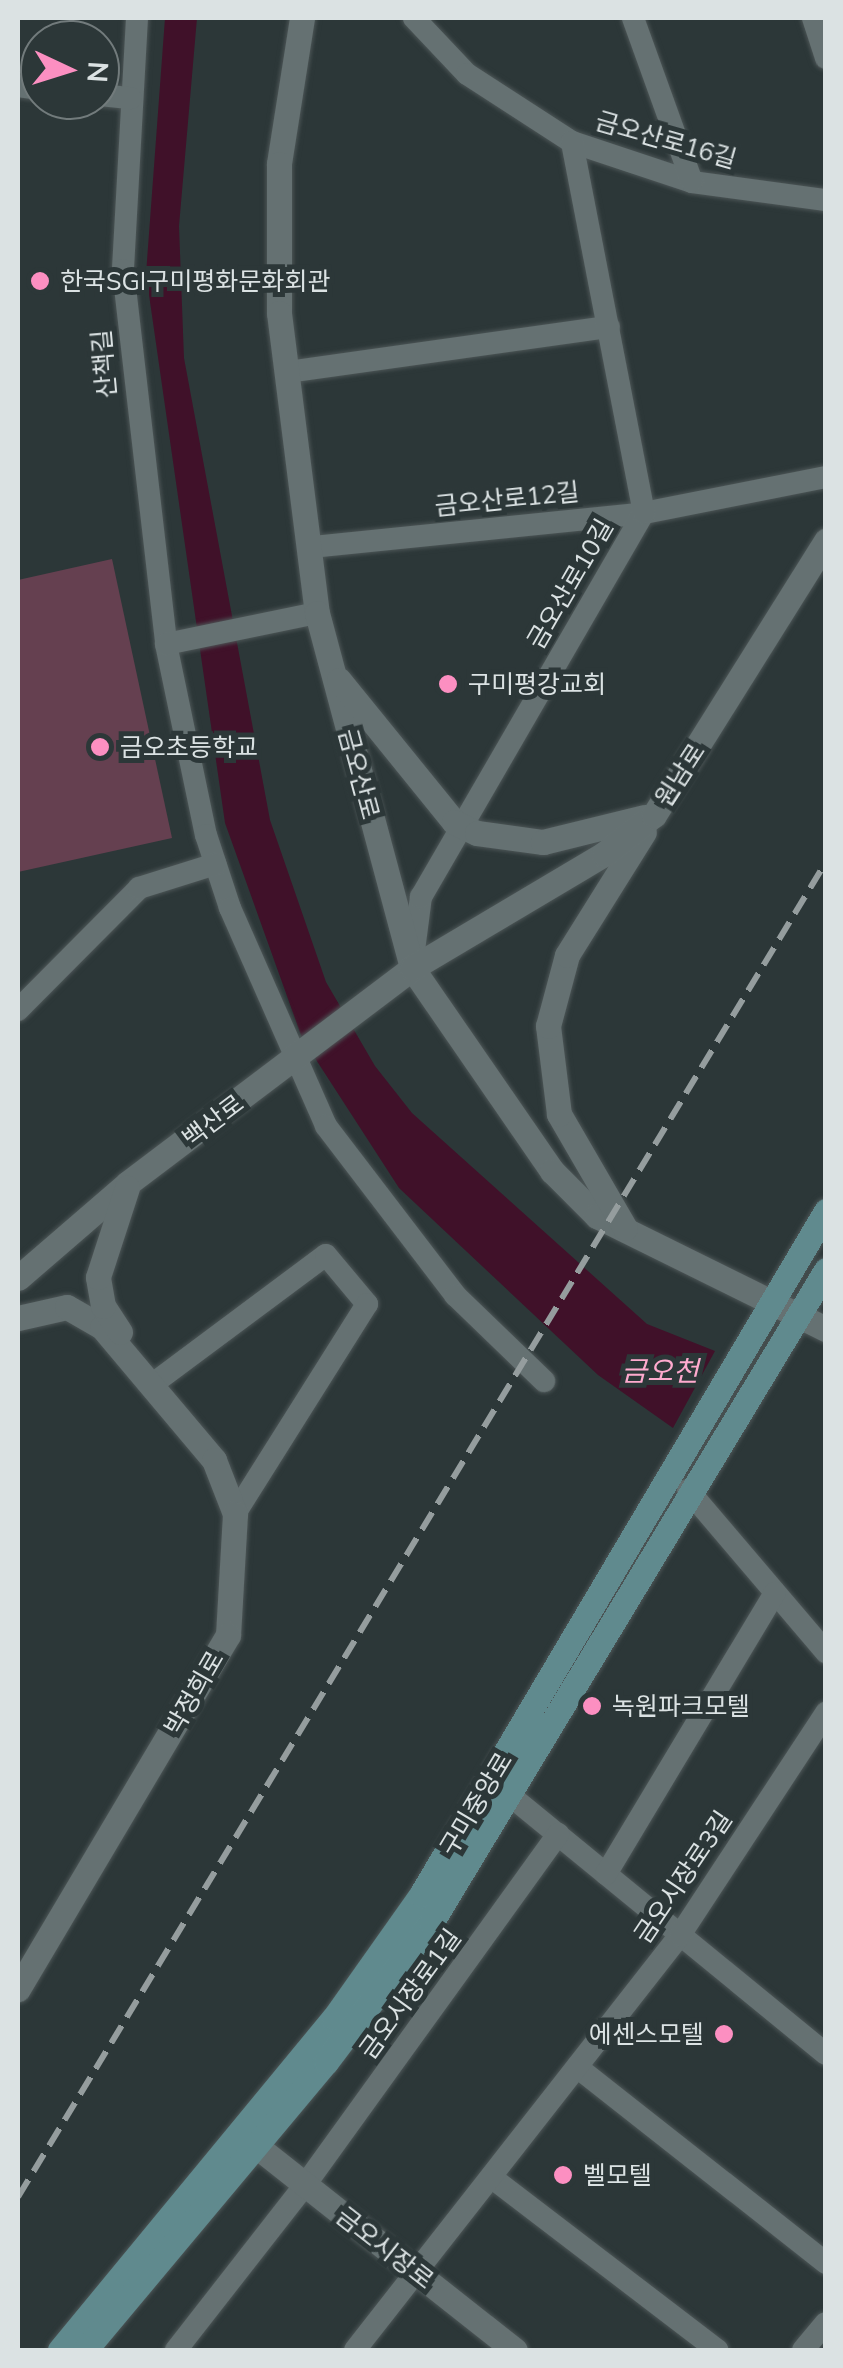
<!DOCTYPE html>
<html>
<head>
<meta charset="utf-8">
<style>
	body { margin:0 }
	#map { position:relative; width:843px; height:2368px; overflow:hidden; background:#2c3738; font-family:Mulish,"Noto Sans KR",sans-serif }
	div>[style] { position:absolute }
	[style*='--x'] { left:calc(var(--x)*1px); top:calc(var(--y)*1px); width:calc(var(--w)*1px); rotate:calc(var(--a)*1deg) }
	.green>* { inset:0; background:#654050 }
	.water>* { inset:0; background:#401129 }
	.roads { filter:drop-shadow(0 0 2px #4c5556) drop-shadow(0 0 2px #4c5556) }
	.minor>* { height:22px; margin:-11px; padding:0 11px; transform-origin:11px; border-radius:11px; background:#657172 }
	.tertiary>* { height:25px; margin:-12.5px; padding:0 12.5px; transform-origin:12.5px; border-radius:12.5px; background:#657172 }
	.secondary>* { height:25px; margin:-12.5px; padding:0 12.5px; transform-origin:12.5px; border-radius:12.5px; background:#608a8e }
	.rail>* { height:6px; margin-top:-3px; transform-origin:0; background:repeating-linear-gradient(90deg,#959d9e 0 20px,transparent 0 30px) }
	.dots>* { width:28px; height:28px; translate:-50% -50%; box-sizing:border-box; border:5px solid #2c3738; border-radius:50% }
	span { translate:-50% -50%; white-space:nowrap; text-align:center; line-height:1.15; -webkit-text-stroke:10px #2c3738; paint-order:stroke }
	.street-label { font-size:25px; color:#dbe2e3 }
	.poi-label { font-size:25px; color:#dbe2e3 }
	.left { translate:0 -50%; text-align:left }
	.right { translate:-100% -50%; text-align:right }
	.water-label { font-size:28px; color:#feaace; font-style:italic }
	.frame { position:absolute; inset:0; border:20px solid #dbe2e3; pointer-events:none }
	.north { position:absolute; left:20px; top:20px; width:100px; height:100px; box-sizing:border-box; background:#2c3738; border:2px solid #727b7c; border-radius:50%; rotate:94deg; font-size:28px; font-weight:700; line-height:40px; text-align:center; color:#dbe2e3 }
	.north::after { content:''; display:block; margin:auto; width:35px; height:45px; background:#fc8fc1; clip-path:polygon(50% 0,100% 100%,50% 72%,0 100%) }
</style>
</head>
<body>
<div id="map">
	<div class="green">
		<div style="clip-path:polygon(112px 559px,172px 838px,18px 872px,18px 580px)"></div>
	</div>
	<div class="water">
		<div style="clip-path:polygon(165px 18px,197px 18px,179px 226px,184px 358px,270px 820px,326px 982px,375px 1066px,412px 1113px,647px 1324px,715px 1351px,673px 1428px,598px 1375px,399px 1188px,302px 1038px,225px 823px,146px 274px)"></div>
	</div>
	<div class="roads">
		<div class="minor">
			<div style="--x:137;--y:18;--w:252;--a:93.2"></div>
			<div style="--x:123;--y:270;--w:376;--a:83.4"></div>
			<div style="--x:166;--y:644;--w:195;--a:78.2"></div>
			<div style="--x:206;--y:835;--w:77;--a:71.8"></div>
			<div style="--x:230;--y:908;--w:238;--a:66.2"></div>
			<div style="--x:326;--y:1126;--w:213;--a:52.6"></div>
			<div style="--x:455;--y:1295;--w:124;--a:44"></div>
			<div style="--x:414;--y:18;--w:77;--a:46.6"></div>
			<div style="--x:467;--y:74;--w:125;--a:32.9"></div>
			<div style="--x:572;--y:142;--w:126;--a:18.4"></div>
			<div style="--x:692;--y:182;--w:135;--a:7.7"></div>
			<div style="--x:633;--y:18;--w:174;--a:70.2"></div>
			<div style="--x:813;--y:18;--w:42;--a:72"></div>
			<div style="--x:18;--y:86;--w:22;--a:8"></div>
			<div style="--x:100;--y:95;--w:31;--a:6"></div>
			<div style="--x:287;--y:372;--w:325;--a:-8"></div>
			<div style="--x:312;--y:547;--w:334;--a:-5.8"></div>
			<div style="--x:644;--y:513;--w:186;--a:-11.2"></div>
			<div style="--x:166;--y:644;--w:154;--a:-11.6"></div>
			<div style="--x:412;--y:966;--w:70;--a:-82.6"></div>
			<div style="--x:421;--y:897;--w:444;--a:-59.9"></div>
			<div style="--x:644;--y:513;--w:378;--a:-101"></div>
			<div style="--x:18;--y:1010;--w:172;--a:-45.2"></div>
			<div style="--x:139;--y:888;--w:80;--a:-17.5"></div>
			<div style="--x:154;--y:1383;--w:214;--a:-36.7"></div>
			<div style="--x:326;--y:1255;--w:64;--a:50.1"></div>
			<div style="--x:367;--y:1304;--w:248;--a:122.2"></div>
			<div style="--x:688;--y:1490;--w:213;--a:49.6"></div>
			<div style="--x:507;--y:1793;--w:412;--a:39.3"></div>
			<div style="--x:606;--y:1874;--w:328;--a:-59"></div>
			<div style="--x:577;--y:2067;--w:317;--a:38.2"></div>
			<div style="--x:491;--y:2177;--w:285;--a:37.4"></div>
			<div style="--x:176;--y:2350;--w:209;--a:-52"></div>
			<div style="--x:305;--y:2185;--w:433;--a:-54.2"></div>
			<div style="--x:355;--y:2350;--w:527;--a:-51.93"></div>
			<div style="--x:680;--y:1935;--w:266;--a:-56.7"></div>
			<div style="--x:803;--y:2350;--w:35;--a:-50"></div>
		</div>
		<div class="tertiary">
			<div style="--x:302;--y:18;--w:148;--a:99"></div>
			<div style="--x:279;--y:164;--w:149;--a:90"></div>
			<div style="--x:279;--y:313;--w:302;--a:82.8"></div>
			<div style="--x:317;--y:613;--w:367;--a:75"></div>
			<div style="--x:412;--y:968;--w:247;--a:55.4"></div>
			<div style="--x:552;--y:1171;--w:64;--a:45"></div>
			<div style="--x:597;--y:1216;--w:255;--a:26.3"></div>
			<div style="--x:339;--y:680;--w:183;--a:51"></div>
			<div style="--x:454;--y:822;--w:25;--a:26"></div>
			<div style="--x:477;--y:833;--w:67;--a:7.8"></div>
			<div style="--x:543;--y:842;--w:105;--a:-13.8"></div>
			<div style="--x:625;--y:1228;--w:132;--a:-120.1"></div>
			<div style="--x:559;--y:1114;--w:89;--a:-97.1"></div>
			<div style="--x:548;--y:1026;--w:73;--a:-75"></div>
			<div style="--x:567;--y:955;--w:145;--a:-58"></div>
			<div style="--x:18;--y:1278;--w:145;--a:-40.8"></div>
			<div style="--x:128;--y:1183;--w:356;--a:-37.1"></div>
			<div style="--x:412;--y:968;--w:223;--a:-30.7"></div>
			<div style="--x:604;--y:854;--w:63;--a:-38"></div>
			<div style="--x:654;--y:815;--w:324;--a:-57.9"></div>
			<div style="--x:18;--y:1318;--w:50;--a:-12.7"></div>
			<div style="--x:67;--y:1307;--w:40;--a:29.7"></div>
			<div style="--x:102;--y:1327;--w:174;--a:49.9"></div>
			<div style="--x:214;--y:1460;--w:58;--a:68.7"></div>
			<div style="--x:235;--y:1514;--w:121;--a:93.3"></div>
			<div style="--x:228;--y:1635;--w:412;--a:120.7"></div>
			<div style="--x:120;--y:1332;--w:31;--a:-123"></div>
			<div style="--x:103;--y:1306;--w:29;--a:-100"></div>
			<div style="--x:98;--y:1277;--w:94;--a:-72"></div>
			<div style="--x:255;--y:2145;--w:331;--a:38.3"></div>
		</div>
		<div class="secondary">
			<div style="--x:60;--y:2350;--w:430;--a:-50.5"></div>
			<div style="--x:334;--y:2018;--w:151;--a:-54.7"></div>
			<div style="--x:421;--y:1895;--w:795;--a:-59.37"></div>
			<div style="--x:85;--y:2350;--w:376;--a:-50.1"></div>
			<div style="--x:326;--y:2062;--w:174;--a:-52.9"></div>
			<div style="--x:431;--y:1923;--w:763;--a:-58.83"></div>
		</div>
	</div>
	<div class="rail">
		<div style="--x:18;--y:2197;--w:1560;--a:-58.82"></div>
	</div>
	<div class="dots">
		<div style="left:40px;top:281px;background:#fc8fc1"></div>
		<div style="left:448px;top:684px;background:#fc8fc1"></div>
		<div style="left:100px;top:747px;background:#fc8fc1"></div>
		<div style="left:592px;top:1706px;background:#fc8fc1"></div>
		<div style="left:724px;top:2034px;background:#fc8fc1"></div>
		<div style="left:563px;top:2175px;background:#fc8fc1"></div>
	</div>
	<div class="street-label">
		<span style="left:666px;top:140px;rotate:16deg">금오산로16길</span>
		<span style="left:104px;top:364px;rotate:-95deg">산책길</span>
		<span style="left:507px;top:499px;rotate:-6deg">금오산로12길</span>
		<span style="left:570px;top:584px;rotate:-60deg">금오산로10길</span>
		<span style="left:359px;top:774px;rotate:75deg">금오산로</span>
		<span style="left:680px;top:775px;rotate:-57deg">원남로</span>
		<span style="left:213px;top:1121px;rotate:-37deg">백산로</span>
		<span style="left:194px;top:1693px;rotate:-60deg">박정희로</span>
		<span style="left:476px;top:1804px;rotate:-59deg">구미중앙로</span>
		<span style="left:683px;top:1877px;rotate:-56deg">금오시장로3길</span>
		<span style="left:410px;top:1994px;rotate:-54deg">금오시장로1길</span>
		<span style="left:385px;top:2248px;rotate:38deg">금오시장로</span>
	</div>
	<div class="poi-label">
		<span class="left" style="left:60px;top:281px">한국SGI구미평화문화회관</span>
		<span class="left" style="left:468px;top:684px">구미평강교회</span>
		<span class="left" style="left:120px;top:747px">금오초등학교</span>
		<span class="left" style="left:612px;top:1706px">녹원파크모텔</span>
		<span class="right" style="left:704px;top:2034px">에센스모텔</span>
		<span class="left" style="left:583px;top:2175px">벨모텔</span>
	</div>
	<div class="water-label">
		<span style="left:660px;top:1371px">금오천</span>
	</div>
	<div class="frame"></div>
	<div class="north">N</div>
</div>
</body>
</html>
